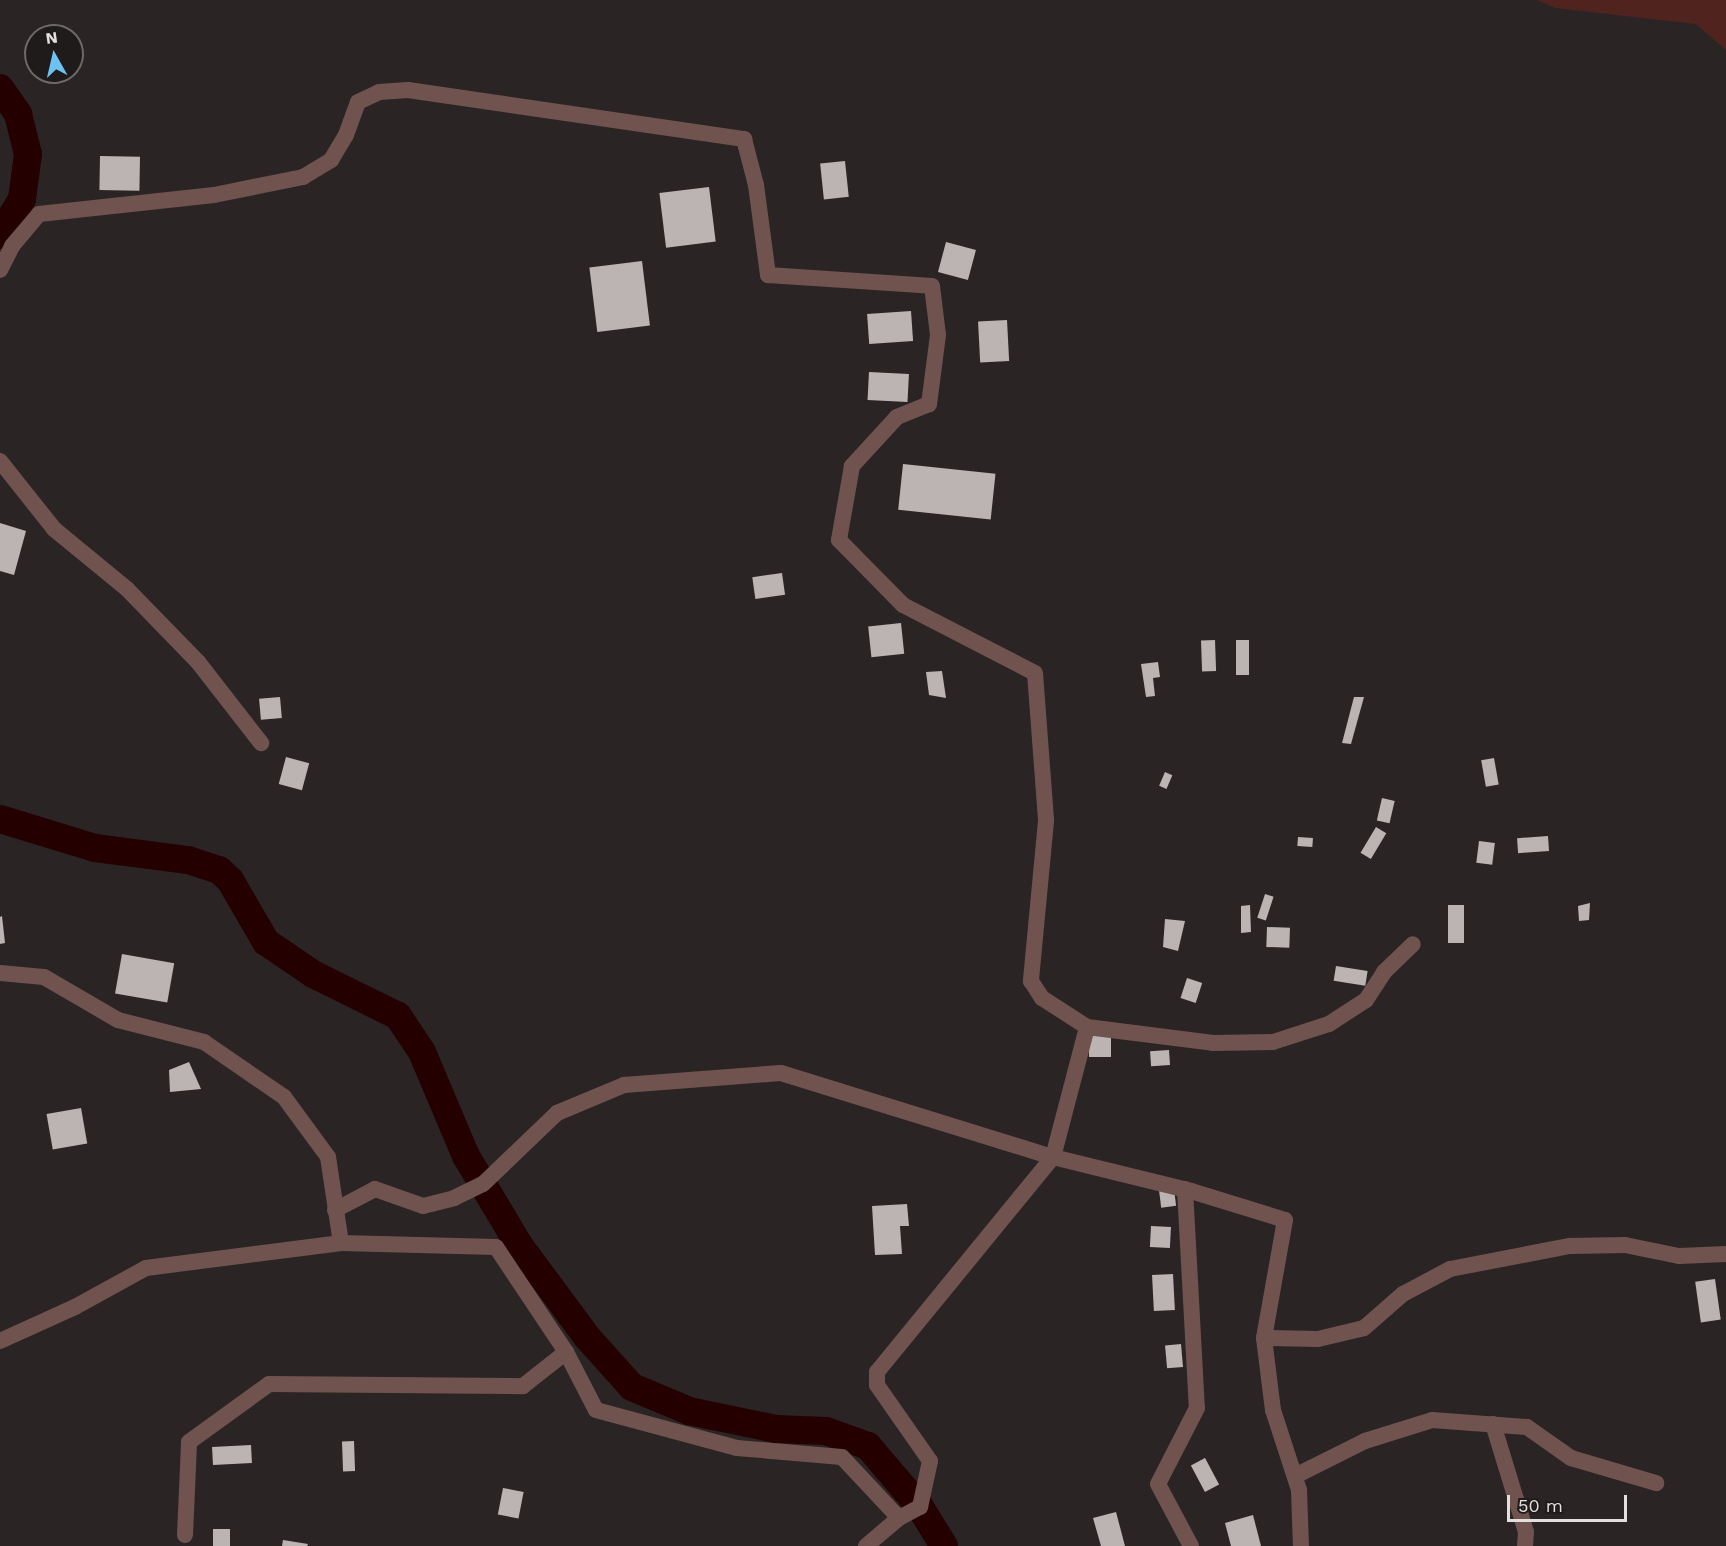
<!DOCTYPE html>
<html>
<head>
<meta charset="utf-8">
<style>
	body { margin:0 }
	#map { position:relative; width:1726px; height:1546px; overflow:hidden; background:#2a2524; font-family:"Work Sans",sans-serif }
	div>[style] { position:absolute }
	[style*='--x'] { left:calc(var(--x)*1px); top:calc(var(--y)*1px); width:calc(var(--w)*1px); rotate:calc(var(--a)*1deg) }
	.green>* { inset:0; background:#50231f }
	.river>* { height:28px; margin:-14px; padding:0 14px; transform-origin:14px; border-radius:14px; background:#250000 }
	.building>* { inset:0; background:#bbb4b3; transform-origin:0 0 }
	.street>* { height:16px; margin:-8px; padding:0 8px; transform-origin:8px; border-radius:8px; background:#70534f }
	span { translate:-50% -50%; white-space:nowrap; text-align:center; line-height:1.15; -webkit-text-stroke:6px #201b1b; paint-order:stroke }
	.north { position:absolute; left:24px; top:24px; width:60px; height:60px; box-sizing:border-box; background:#201b1b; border:2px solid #6e6969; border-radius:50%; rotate:352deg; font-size:16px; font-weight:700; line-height:24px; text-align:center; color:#e3dfdf }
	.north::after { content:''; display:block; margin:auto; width:21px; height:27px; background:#6ec2f3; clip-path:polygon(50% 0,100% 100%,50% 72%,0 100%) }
	.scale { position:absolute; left:1507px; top:1495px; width:120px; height:27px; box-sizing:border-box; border:3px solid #e3dfdf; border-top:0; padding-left:8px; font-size:18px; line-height:21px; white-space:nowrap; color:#e3dfdf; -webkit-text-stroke:4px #201b1b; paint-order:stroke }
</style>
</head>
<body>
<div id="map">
	<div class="green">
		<div style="clip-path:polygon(1537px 0,1726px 0,1726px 50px,1696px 24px,1555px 8px)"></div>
	</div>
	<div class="river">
		<div style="--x:0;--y:88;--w:32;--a:55"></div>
		<div style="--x:18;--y:114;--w:41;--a:76"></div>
		<div style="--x:28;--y:154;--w:45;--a:97.6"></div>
		<div style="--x:22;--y:199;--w:42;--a:121.4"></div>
		<div style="--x:0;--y:819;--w:99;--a:17"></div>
		<div style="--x:95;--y:848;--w:94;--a:7.4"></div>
		<div style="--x:188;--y:860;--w:33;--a:18"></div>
		<div style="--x:219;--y:870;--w:15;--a:42"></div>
		<div style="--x:230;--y:880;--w:72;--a:59.9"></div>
		<div style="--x:266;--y:942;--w:57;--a:34.2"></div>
		<div style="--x:313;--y:974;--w:95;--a:26.3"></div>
		<div style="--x:398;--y:1016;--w:43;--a:56.3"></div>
		<div style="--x:422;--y:1052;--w:113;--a:67.1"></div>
		<div style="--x:466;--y:1156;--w:104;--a:59.2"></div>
		<div style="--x:519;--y:1245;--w:114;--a:53.5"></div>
		<div style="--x:587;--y:1337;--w:67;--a:48"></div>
		<div style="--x:632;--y:1387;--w:62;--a:22.8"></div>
		<div style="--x:689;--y:1411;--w:89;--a:11.7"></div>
		<div style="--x:776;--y:1429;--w:50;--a:2.3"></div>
		<div style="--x:826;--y:1431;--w:45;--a:19.7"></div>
		<div style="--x:868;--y:1446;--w:80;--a:49.6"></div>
		<div style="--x:920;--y:1507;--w:46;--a:58.4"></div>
	</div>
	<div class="building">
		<div style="left:100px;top:156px;width:40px;height:34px;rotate:1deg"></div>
		<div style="left:845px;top:161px;width:36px;height:25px;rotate:84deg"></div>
		<div style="left:709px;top:187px;width:55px;height:50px;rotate:83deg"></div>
		<div style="left:946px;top:242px;width:31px;height:31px;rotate:15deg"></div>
		<div style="left:642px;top:261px;width:65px;height:53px;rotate:83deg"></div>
		<div style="left:911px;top:311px;width:30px;height:44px;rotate:86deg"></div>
		<div style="left:1007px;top:320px;width:41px;height:29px;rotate:87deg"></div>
		<div style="left:869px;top:372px;width:40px;height:28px;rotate:3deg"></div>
		<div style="left:903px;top:464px;width:93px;height:46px;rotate:6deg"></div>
		<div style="clip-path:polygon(0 523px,26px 531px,14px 575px,0 571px)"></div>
		<div style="left:782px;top:573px;width:22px;height:30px;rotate:82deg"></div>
		<div style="left:901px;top:623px;width:31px;height:33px;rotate:84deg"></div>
		<div style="left:1215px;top:640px;width:31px;height:14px;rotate:88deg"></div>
		<div style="left:1236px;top:640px;width:13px;height:35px"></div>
		<div style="clip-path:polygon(1158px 662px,1160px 677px,1153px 678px,1155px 696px,1146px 697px,1141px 664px)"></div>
		<div style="clip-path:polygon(942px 671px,946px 698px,929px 695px,926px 672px)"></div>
		<div style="left:280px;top:697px;width:21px;height:21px;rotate:85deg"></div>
		<div style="clip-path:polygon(1354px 697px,1364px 697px,1351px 744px,1342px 743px)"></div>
		<div style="left:286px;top:757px;width:24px;height:28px;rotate:15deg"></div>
		<div style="left:1494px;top:758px;width:27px;height:13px;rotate:80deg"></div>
		<div style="left:1165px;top:772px;width:8px;height:15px;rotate:23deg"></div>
		<div style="left:1382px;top:798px;width:13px;height:23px;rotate:13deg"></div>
		<div style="left:1376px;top:827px;width:12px;height:30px;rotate:31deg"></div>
		<div style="left:1548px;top:836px;width:15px;height:31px;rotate:86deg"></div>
		<div style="left:1298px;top:837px;width:15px;height:9px;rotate:4deg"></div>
		<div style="left:1479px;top:841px;width:16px;height:22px;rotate:7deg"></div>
		<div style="left:1265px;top:894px;width:9px;height:25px;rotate:18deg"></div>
		<div style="clip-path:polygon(1590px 903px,1589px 920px,1579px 921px,1578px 906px)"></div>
		<div style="clip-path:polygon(1250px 905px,1251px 932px,1241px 933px,1241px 906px)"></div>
		<div style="left:1448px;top:905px;width:16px;height:38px"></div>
		<div style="clip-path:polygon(2px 916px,5px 943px,0 944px,0 917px)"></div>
		<div style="clip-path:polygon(1165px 919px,1185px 921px,1178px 951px,1163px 947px)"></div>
		<div style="left:1267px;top:927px;width:23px;height:20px;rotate:2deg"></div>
		<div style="left:122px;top:954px;width:53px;height:40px;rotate:10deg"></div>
		<div style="left:1336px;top:966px;width:32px;height:15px;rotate:9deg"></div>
		<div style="left:1187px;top:978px;width:16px;height:21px;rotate:18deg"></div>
		<div style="left:1089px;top:1036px;width:22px;height:21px"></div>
		<div style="left:1169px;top:1050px;width:15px;height:19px;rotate:86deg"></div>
		<div style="clip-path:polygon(189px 1062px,201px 1089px,170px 1092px,169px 1070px)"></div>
		<div style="left:81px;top:1108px;width:36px;height:35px;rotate:80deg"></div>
		<div style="left:1174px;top:1189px;width:17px;height:15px;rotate:83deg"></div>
		<div style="clip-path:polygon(907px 1204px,909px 1226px,900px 1226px,902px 1254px,875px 1255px,872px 1206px)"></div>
		<div style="left:1151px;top:1226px;width:20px;height:21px;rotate:3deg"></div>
		<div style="left:1173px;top:1274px;width:36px;height:21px;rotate:87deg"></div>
		<div style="left:1715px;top:1279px;width:41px;height:20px;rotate:82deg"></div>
		<div style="left:1181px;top:1344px;width:23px;height:16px;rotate:85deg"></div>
		<div style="left:354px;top:1441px;width:30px;height:12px;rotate:88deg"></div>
		<div style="left:251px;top:1445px;width:18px;height:39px;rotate:87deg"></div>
		<div style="left:1205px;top:1458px;width:30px;height:16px;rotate:62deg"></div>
		<div style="left:503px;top:1488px;width:21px;height:27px;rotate:11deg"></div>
		<div style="clip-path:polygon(1116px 1512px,1125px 1546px,1101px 1546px,1093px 1518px)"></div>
		<div style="clip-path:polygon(1253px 1515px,1261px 1546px,1231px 1546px,1225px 1523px)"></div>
		<div style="left:213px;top:1529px;width:17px;height:17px"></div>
		<div style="clip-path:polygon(283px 1540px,308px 1544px,307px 1546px,282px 1546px)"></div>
	</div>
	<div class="street">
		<div style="--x:0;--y:270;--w:27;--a:-63"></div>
		<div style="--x:12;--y:246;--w:42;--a:-49.8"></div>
		<div style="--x:39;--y:214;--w:176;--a:-6.2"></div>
		<div style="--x:214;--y:195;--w:91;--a:-11.4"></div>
		<div style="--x:303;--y:177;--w:33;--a:-31"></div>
		<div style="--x:331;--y:160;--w:29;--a:-59"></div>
		<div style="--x:346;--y:135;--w:35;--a:-70"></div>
		<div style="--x:358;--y:102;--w:23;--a:-25"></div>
		<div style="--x:379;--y:92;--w:29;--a:-4"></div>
		<div style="--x:408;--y:90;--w:340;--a:8.3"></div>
		<div style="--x:744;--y:139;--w:48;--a:75.4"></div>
		<div style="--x:756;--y:185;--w:91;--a:82.4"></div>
		<div style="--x:768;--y:275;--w:164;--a:3.8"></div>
		<div style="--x:932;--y:286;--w:49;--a:83"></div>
		<div style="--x:938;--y:335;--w:70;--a:97.4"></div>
		<div style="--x:929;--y:404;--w:35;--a:158"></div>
		<div style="--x:897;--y:417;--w:67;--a:132.6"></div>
		<div style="--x:852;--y:466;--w:75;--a:100"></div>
		<div style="--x:839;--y:540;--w:91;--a:45.4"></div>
		<div style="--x:903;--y:605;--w:148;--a:27.3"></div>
		<div style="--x:1035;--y:673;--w:148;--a:85.7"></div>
		<div style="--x:1046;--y:821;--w:161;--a:95.4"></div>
		<div style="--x:1031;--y:981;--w:20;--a:57"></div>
		<div style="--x:1042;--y:998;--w:54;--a:32.8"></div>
		<div style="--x:0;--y:461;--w:87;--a:51.5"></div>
		<div style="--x:54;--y:529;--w:94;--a:39.4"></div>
		<div style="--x:127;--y:589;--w:102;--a:45.8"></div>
		<div style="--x:198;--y:662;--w:103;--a:52.1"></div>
		<div style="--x:0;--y:973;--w:44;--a:5.2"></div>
		<div style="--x:44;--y:977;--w:86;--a:30.2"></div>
		<div style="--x:118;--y:1020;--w:89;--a:14.3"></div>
		<div style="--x:204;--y:1042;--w:97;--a:34.5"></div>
		<div style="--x:284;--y:1097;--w:74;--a:53.7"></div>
		<div style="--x:328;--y:1157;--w:87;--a:81.4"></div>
		<div style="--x:1185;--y:1189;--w:219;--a:86.9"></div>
		<div style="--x:1197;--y:1408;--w:85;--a:117.2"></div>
		<div style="--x:1158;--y:1484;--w:70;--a:62"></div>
		<div style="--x:335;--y:1210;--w:45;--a:-27.7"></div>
		<div style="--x:375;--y:1189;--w:51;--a:19.5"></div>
		<div style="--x:423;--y:1206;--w:32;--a:-14"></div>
		<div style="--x:454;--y:1198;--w:32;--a:-26"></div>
		<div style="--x:483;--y:1184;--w:103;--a:-43.8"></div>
		<div style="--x:557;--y:1113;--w:73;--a:-22.7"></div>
		<div style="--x:624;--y:1085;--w:157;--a:-4.4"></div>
		<div style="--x:781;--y:1073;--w:285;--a:17.2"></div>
		<div style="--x:1053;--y:1157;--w:142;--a:13.8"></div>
		<div style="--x:1191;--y:1191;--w:98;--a:17.1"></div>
		<div style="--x:1285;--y:1220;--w:120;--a:100.1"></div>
		<div style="--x:1264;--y:1338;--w:73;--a:82.9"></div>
		<div style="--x:1273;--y:1410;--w:84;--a:72"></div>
		<div style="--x:1299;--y:1490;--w:56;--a:88"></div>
		<div style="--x:1264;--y:1338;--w:54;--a:1.1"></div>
		<div style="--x:1318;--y:1339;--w:47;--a:-13.4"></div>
		<div style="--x:1364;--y:1328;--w:52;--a:-41.1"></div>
		<div style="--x:1403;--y:1294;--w:53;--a:-28"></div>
		<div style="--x:1450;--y:1269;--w:122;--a:-10.9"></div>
		<div style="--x:1570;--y:1246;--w:55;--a:-1"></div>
		<div style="--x:1625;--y:1245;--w:55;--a:11.5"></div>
		<div style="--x:1679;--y:1256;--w:47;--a:-2.4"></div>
		<div style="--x:0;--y:1341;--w:82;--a:-24.4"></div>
		<div style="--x:75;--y:1307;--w:81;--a:-28.8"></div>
		<div style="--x:146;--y:1268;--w:197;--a:-7.3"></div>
		<div style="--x:341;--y:1243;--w:155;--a:1.5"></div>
		<div style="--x:496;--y:1247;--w:126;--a:56.3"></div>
		<div style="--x:566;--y:1352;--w:65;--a:62.7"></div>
		<div style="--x:596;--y:1410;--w:146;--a:15.1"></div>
		<div style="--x:737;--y:1448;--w:105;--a:4.9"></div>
		<div style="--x:842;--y:1457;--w:83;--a:46.9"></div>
		<div style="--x:1493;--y:1424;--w:113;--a:73"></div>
		<div style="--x:1526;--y:1532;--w:14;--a:94"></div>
		<div style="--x:1295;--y:1476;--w:78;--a:-26.6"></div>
		<div style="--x:1365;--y:1441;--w:70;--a:-17.4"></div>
		<div style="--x:1432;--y:1420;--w:95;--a:4.2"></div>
		<div style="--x:1527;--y:1427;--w:54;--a:35.2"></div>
		<div style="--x:1571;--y:1458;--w:89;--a:16.4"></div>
		<div style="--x:185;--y:1535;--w:93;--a:-87.5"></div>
		<div style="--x:189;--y:1442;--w:99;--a:-35.9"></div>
		<div style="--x:269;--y:1384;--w:254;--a:0.5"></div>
		<div style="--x:523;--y:1386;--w:55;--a:-38.3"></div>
		<div style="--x:866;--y:1546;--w:43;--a:-40.3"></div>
		<div style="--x:899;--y:1518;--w:24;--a:-28"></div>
		<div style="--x:920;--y:1507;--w:47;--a:-77.7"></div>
		<div style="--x:930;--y:1461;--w:93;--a:-124.9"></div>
		<div style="--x:877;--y:1385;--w:13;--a:-90"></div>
		<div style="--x:877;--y:1372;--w:278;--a:-50.7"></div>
		<div style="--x:1053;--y:1157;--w:134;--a:-75.3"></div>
		<div style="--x:1087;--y:1027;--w:127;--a:7.2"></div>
		<div style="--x:1213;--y:1043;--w:60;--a:-1"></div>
		<div style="--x:1273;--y:1042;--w:59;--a:-17.8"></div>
		<div style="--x:1329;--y:1024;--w:44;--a:-33"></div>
		<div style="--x:1366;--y:1000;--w:33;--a:-57"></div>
		<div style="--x:1384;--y:972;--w:40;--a:-44"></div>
	</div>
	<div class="north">N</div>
	<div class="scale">50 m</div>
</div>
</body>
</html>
